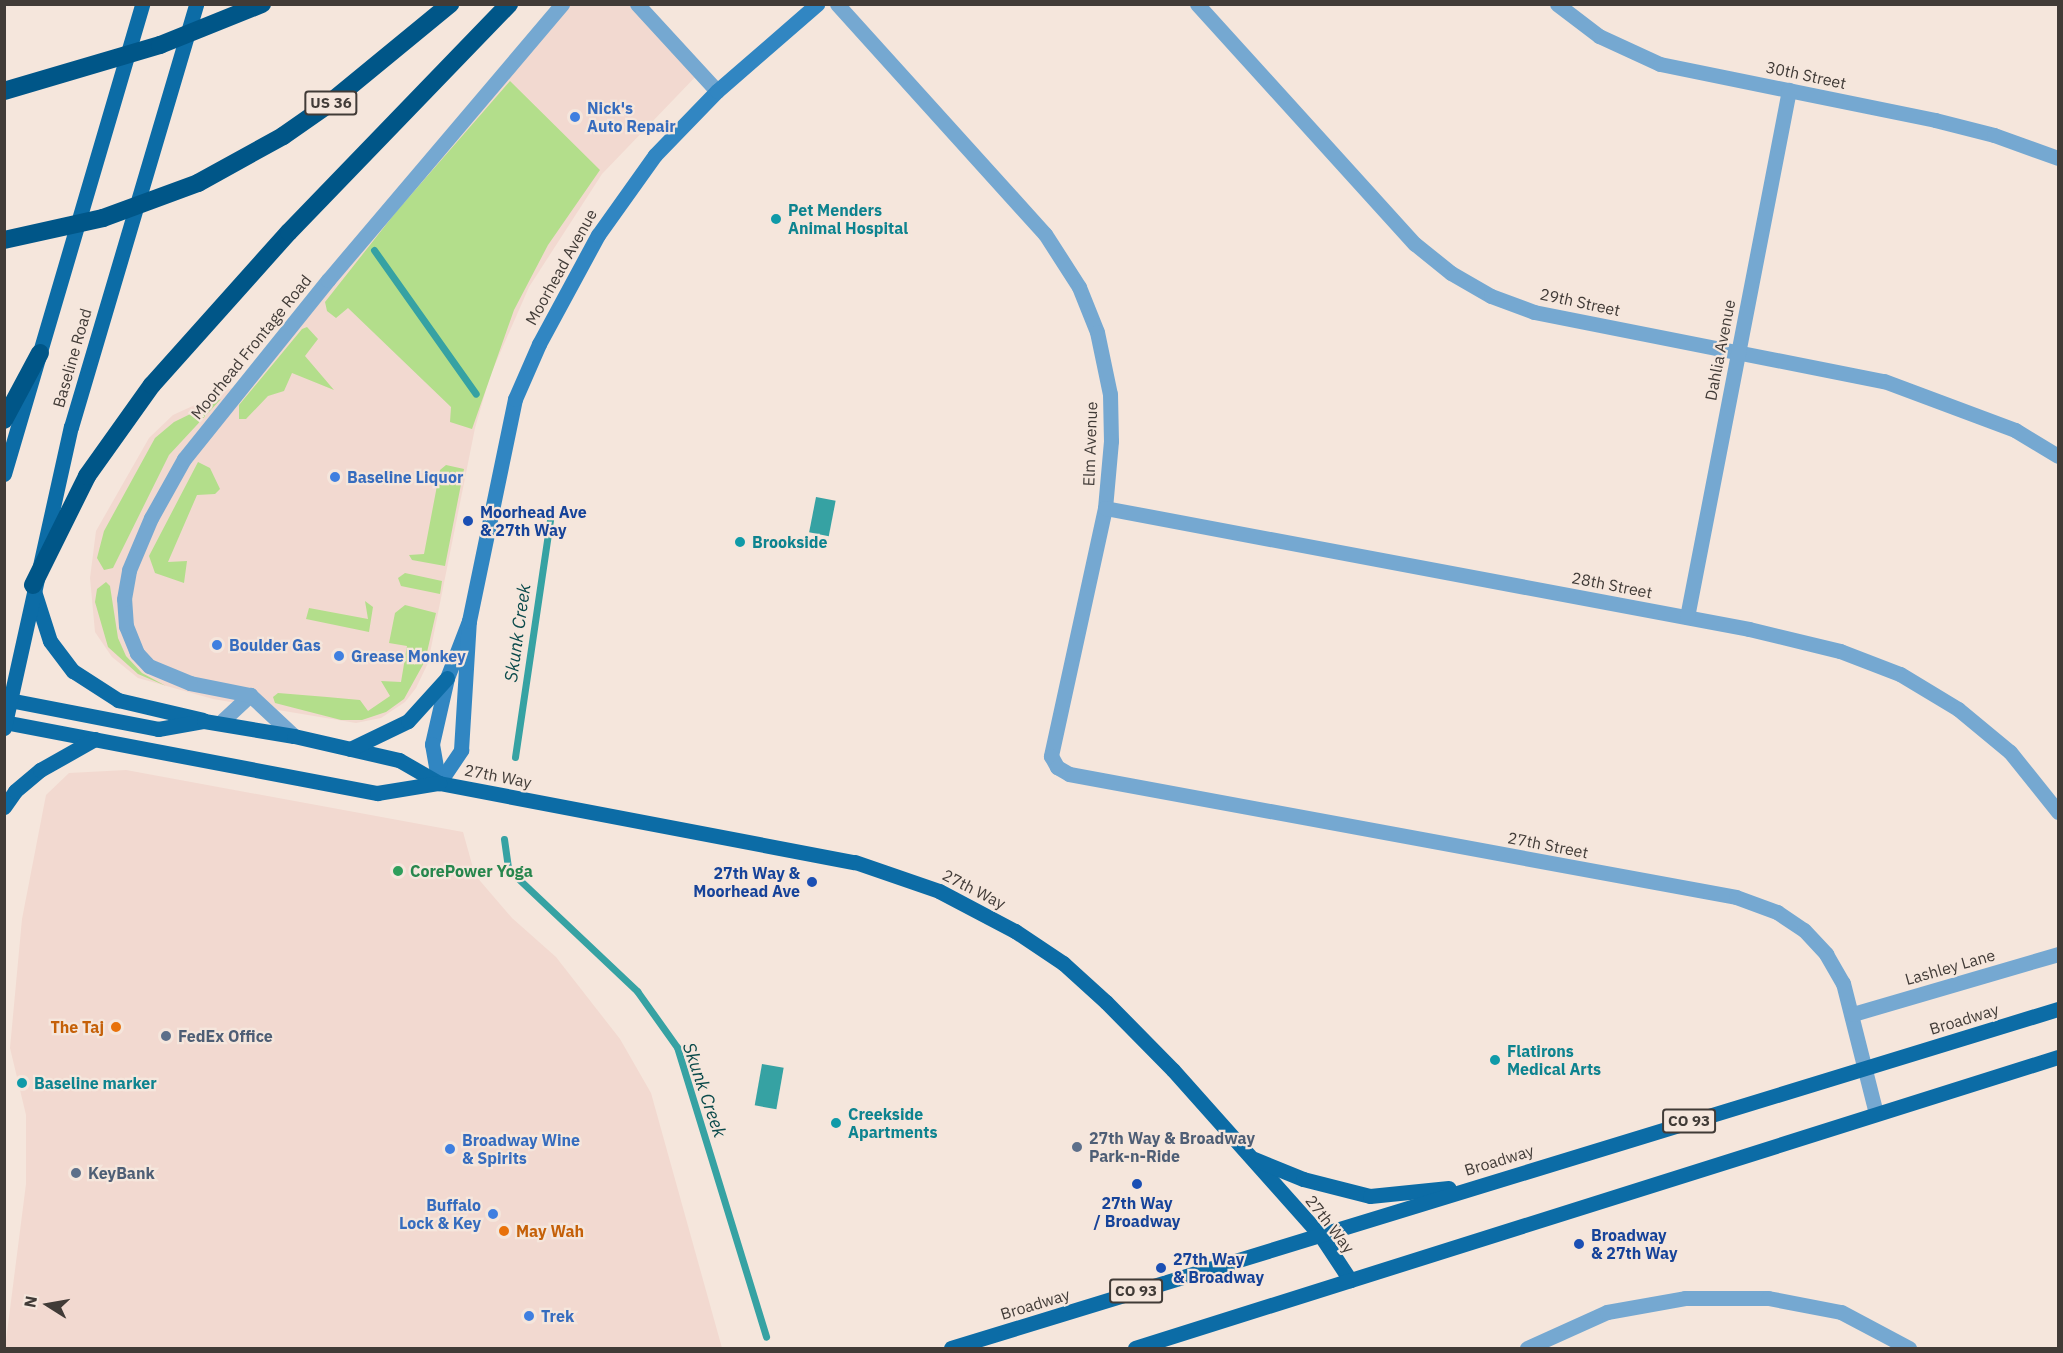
<!DOCTYPE html>
<html>
<head>
<meta charset="utf-8">
<style>
	body { margin:0 }
	#map { position:relative; width:2063px; height:1353px; overflow:hidden; background:#f5e6dc; font-family:"IBM Plex Sans",sans-serif }
	div>[style] { position:absolute }
	[style*='--x'] { left:calc(var(--x)*1px); top:calc(var(--y)*1px); width:calc(var(--w)*1px); rotate:calc(var(--a)*1deg) }
	.commercial>* { inset:0; background:#f2d9d0 }
	.green>* { inset:0; background:#b3de8b }
	.water>* { inset:0; background:#36a2a3; transform-origin:0 0 }
	.stream>* { height:7px; margin:-3.5px; padding:0 3.5px; transform-origin:3.5px; border-radius:3.5px; background:#36a2a3 }
	.street>* { height:15px; margin:-7.5px; padding:0 7.5px; transform-origin:7.5px; border-radius:7.5px; background:#75a8d1 }
	.secondary>* { height:15px; margin:-7.5px; padding:0 7.5px; transform-origin:7.5px; border-radius:7.5px; background:#3186c2 }
	.primary>* { height:15px; margin:-7.5px; padding:0 7.5px; transform-origin:7.5px; border-radius:7.5px; background:#0c6ca6 }
	.highway>* { height:18px; margin:-9px; padding:0 9px; transform-origin:9px; border-radius:9px; background:#005688 }
	.highway-bridge>* { height:18px; margin:-9px; padding:0 9px; transform-origin:9px; border-radius:9px; background:#005688 }
	.dots>* { width:16px; height:16px; translate:-50% -50%; box-sizing:border-box; border:3px solid #f5e6dc; border-radius:50% }
	span { translate:-50% -50%; white-space:nowrap; text-align:center; line-height:1.15; -webkit-text-stroke:4.5px #f5e6dc; paint-order:stroke }
	.shield-label span { padding:2px 4px; background:#f5e6dc; border:2px solid; border-radius:4px; -webkit-text-stroke-width:0 }
	.shield-label { font-size:15px; color:#413b37; font-weight:700 }
	.street-label { font-size:16px; color:#413b37 }
	.shop-label { font-size:16px; color:#366cbe; font-weight:700 }
	.left { translate:0 -50%; text-align:left }
	.right { translate:-100% -50%; text-align:right }
	.culture-label { font-size:16px; color:#0d838f; font-weight:700 }
	.transit-label { font-size:16px; color:#164399; font-weight:700 }
	.leisure-label { font-size:16px; color:#27864d; font-weight:700 }
	.food-label { font-size:16px; color:#c56008; font-weight:700 }
	.service-label { font-size:16px; color:#4e5e75; font-weight:700 }
	.water-label { font-size:18px; color:#0a4a4b; font-style:italic }
	.frame { position:absolute; inset:0; border:6px solid #413b37; pointer-events:none }
	.north { position:absolute; left:18px; top:1275px; width:60px; height:60px; -webkit-text-stroke:4px #f5e6dc; paint-order:stroke; rotate:281deg; font-size:16px; font-weight:700; line-height:24px; text-align:center; color:#413b37 }
	.north::after { content:''; display:block; margin:auto; width:21px; height:27px; background:#413b37; clip-path:polygon(50% 0,100% 100%,50% 72%,0 100%) }
</style>
</head>
<body>
<div id="map">
	<div class="commercial">
		<div style="clip-path:polygon(562px 5px,637px 5px,700px 72px,602px 174px,529px 287px,490px 376px,475px 428px,428px 663px,416px 688px,405px 702px,381px 718px,356px 723px,213px 699px,138px 678px,112px 657px,95px 632px,90px 578px,96px 531px,149px 438px,173px 415px,247px 381px)"></div>
		<div style="clip-path:polygon(126px 770px,463px 832px,475px 875px,512px 918px,556px 957px,620px 1039px,651px 1093px,722px 1348px,5px 1348px,26px 1184px,26px 1115px,10px 1048px,22px 919px,46px 795px,69px 773px)"></div>
	</div>
	<div class="green">
		<div style="clip-path:polygon(510px 81px,600px 170px,548px 245px,514px 310px,472px 429px,450px 422px,451px 407px,348px 308px,336px 318px,327px 311px,325px 302px,396px 212px)"></div>
		<div style="clip-path:polygon(307px 327px,318px 339px,305px 356px,334px 390px,292px 373px,284px 391px,268px 396px,246px 419px,239px 419px,239px 405px,302px 329px)"></div>
		<div style="clip-path:polygon(221px 399px,169px 455px,113px 568px,104px 570px,97px 558px,104px 531px,155px 438px,174px 422px)"></div>
		<div style="clip-path:polygon(198px 462px,210px 468px,220px 489px,215px 494px,197px 495px,168px 562px,187px 561px,184px 583px,155px 573px,149px 556px)"></div>
		<div style="clip-path:polygon(446px 465px,464px 469px,445px 566px,412px 560px,409px 555px,424px 554px,440px 470px)"></div>
		<div style="clip-path:polygon(405px 573px,442px 581px,440px 594px,401px 586px,398px 578px)"></div>
		<div style="clip-path:polygon(106px 582px,110px 586px,118px 638px,126px 656px,142px 673px,166px 686px,138px 674px,108px 647px,95px 602px,97px 589px)"></div>
		<div style="clip-path:polygon(365px 601px,373px 607px,369px 632px,306px 619px,309px 608px,368px 619px)"></div>
		<div style="clip-path:polygon(405px 605px,436px 613px,425px 661px,404px 699px,386px 712px,362px 720px,341px 720px,275px 703px,273px 697px,278px 693px,327px 697px,360px 700px,368px 711px,390px 696px,381px 681px,401px 682px,407px 646px,389px 643px,395px 613px)"></div>
	</div>
	<div class="water">
		<div style="left:816px;top:497px;width:20px;height:36px;rotate:11deg"></div>
		<div style="left:762px;top:1064px;width:22px;height:42px;rotate:10deg"></div>
	</div>
	<div class="stream">
		<div style="--x:374;--y:250;--w:176;--a:54.7"></div>
		<div style="--x:515;--y:757;--w:247;--a:-81.6"></div>
		<div style="--x:504;--y:839;--w:30;--a:82"></div>
		<div style="--x:508;--y:869;--w:178;--a:43.4"></div>
		<div style="--x:637;--y:991;--w:69;--a:54.5"></div>
		<div style="--x:677;--y:1047;--w:303;--a:72.9"></div>
	</div>
	<div class="street">
		<div style="--x:637;--y:4;--w:118;--a:47.4"></div>
		<div style="--x:837;--y:4;--w:310;--a:47.9"></div>
		<div style="--x:1045;--y:234;--w:63;--a:57.3"></div>
		<div style="--x:1079;--y:287;--w:48;--a:68.2"></div>
		<div style="--x:1097;--y:332;--w:63;--a:78.2"></div>
		<div style="--x:1110;--y:394;--w:47;--a:88.8"></div>
		<div style="--x:1111;--y:441;--w:67;--a:95.1"></div>
		<div style="--x:1105;--y:508;--w:254;--a:102.3"></div>
		<div style="--x:1051;--y:756;--w:13;--a:61"></div>
		<div style="--x:1057;--y:767;--w:14;--a:30"></div>
		<div style="--x:1069;--y:774;--w:678;--a:10.45"></div>
		<div style="--x:1736;--y:897;--w:44;--a:20.1"></div>
		<div style="--x:1777;--y:912;--w:32;--a:34"></div>
		<div style="--x:1804;--y:930;--w:33;--a:47"></div>
		<div style="--x:1826;--y:954;--w:34;--a:60"></div>
		<div style="--x:1843;--y:983;--w:134;--a:75.8"></div>
		<div style="--x:1197;--y:4;--w:324;--a:47.8"></div>
		<div style="--x:1415;--y:244;--w:46;--a:38.9"></div>
		<div style="--x:1451;--y:273;--w:46;--a:29.9"></div>
		<div style="--x:1491;--y:296;--w:46;--a:20.4"></div>
		<div style="--x:1534;--y:312;--w:357;--a:11.2"></div>
		<div style="--x:1884;--y:381;--w:140;--a:20.5"></div>
		<div style="--x:2015;--y:430;--w:50;--a:31.2"></div>
		<div style="--x:1557;--y:4;--w:53;--a:37.3"></div>
		<div style="--x:1599;--y:36;--w:67;--a:24.7"></div>
		<div style="--x:1660;--y:64;--w:281;--a:11.5"></div>
		<div style="--x:1935;--y:120;--w:61;--a:14.3"></div>
		<div style="--x:1994;--y:135;--w:68;--a:19.8"></div>
		<div style="--x:1105;--y:508;--w:655;--a:10.64"></div>
		<div style="--x:1749;--y:629;--w:94;--a:13.6"></div>
		<div style="--x:1840;--y:651;--w:64;--a:21"></div>
		<div style="--x:1900;--y:674;--w:68;--a:31.1"></div>
		<div style="--x:1958;--y:709;--w:67;--a:39.6"></div>
		<div style="--x:2010;--y:752;--w:77;--a:51.3"></div>
		<div style="--x:1687;--y:617;--w:537;--a:-79.05"></div>
		<div style="--x:221;--y:722;--w:40;--a:-43"></div>
		<div style="--x:294;--y:736;--w:60;--a:-137"></div>
		<div style="--x:250;--y:695;--w:61;--a:-168.7"></div>
		<div style="--x:190;--y:683;--w:44;--a:-157.5"></div>
		<div style="--x:149;--y:666;--w:18;--a:-133"></div>
		<div style="--x:137;--y:653;--w:29;--a:-112"></div>
		<div style="--x:126;--y:626;--w:27;--a:-94"></div>
		<div style="--x:124;--y:599;--w:29;--a:-80"></div>
		<div style="--x:129;--y:570;--w:56;--a:-67.1"></div>
		<div style="--x:151;--y:518;--w:68;--a:-60.8"></div>
		<div style="--x:184;--y:459;--w:230;--a:-51.2"></div>
		<div style="--x:328;--y:280;--w:362;--a:-49.7"></div>
		<div style="--x:1853;--y:1014;--w:214;--a:-16.3"></div>
		<div style="--x:1527;--y:1348;--w:88;--a:-24.2"></div>
		<div style="--x:1607;--y:1312;--w:79;--a:-10.2"></div>
		<div style="--x:1685;--y:1298;--w:83;--a:0"></div>
		<div style="--x:1768;--y:1298;--w:74;--a:10.9"></div>
		<div style="--x:1841;--y:1312;--w:77;--a:27.9"></div>
	</div>
	<div class="secondary">
		<div style="--x:469;--y:621;--w:61;--a:111.1"></div>
		<div style="--x:447;--y:678;--w:68;--a:102.8"></div>
		<div style="--x:432;--y:744;--w:40;--a:80"></div>
		<div style="--x:439;--y:783;--w:40;--a:-56"></div>
		<div style="--x:461;--y:750;--w:129;--a:-86.5"></div>
		<div style="--x:469;--y:621;--w:227;--a:-78.3"></div>
		<div style="--x:515;--y:399;--w:60;--a:-66.4"></div>
		<div style="--x:539;--y:344;--w:124;--a:-61.6"></div>
		<div style="--x:598;--y:235;--w:98;--a:-54.5"></div>
		<div style="--x:655;--y:155;--w:89;--a:-45.9"></div>
		<div style="--x:717;--y:91;--w:133;--a:-41"></div>
	</div>
	<div class="primary">
		<div style="--x:4;--y:474;--w:490;--a:-73.6"></div>
		<div style="--x:34;--y:591;--w:52;--a:72.3"></div>
		<div style="--x:50;--y:641;--w:38;--a:53"></div>
		<div style="--x:73;--y:671;--w:54;--a:32.8"></div>
		<div style="--x:118;--y:700;--w:87;--a:13.2"></div>
		<div style="--x:4;--y:699;--w:157;--a:11"></div>
		<div style="--x:158;--y:729;--w:47;--a:-9.9"></div>
		<div style="--x:204;--y:721;--w:91;--a:9.5"></div>
		<div style="--x:294;--y:736;--w:108;--a:12.9"></div>
		<div style="--x:399;--y:760;--w:46;--a:29.9"></div>
		<div style="--x:439;--y:783;--w:423;--a:10.8"></div>
		<div style="--x:855;--y:862;--w:89;--a:19"></div>
		<div style="--x:939;--y:891;--w:86;--a:27.8"></div>
		<div style="--x:1015;--y:931;--w:58;--a:33.7"></div>
		<div style="--x:1063;--y:963;--w:58;--a:42.2"></div>
		<div style="--x:1106;--y:1002;--w:95;--a:45.4"></div>
		<div style="--x:1173;--y:1070;--w:222;--a:48.3"></div>
		<div style="--x:1321;--y:1236;--w:53;--a:56.6"></div>
		<div style="--x:4;--y:722;--w:380;--a:10.8"></div>
		<div style="--x:377;--y:793;--w:63;--a:-9.2"></div>
		<div style="--x:4;--y:728;--w:308;--a:-77.5"></div>
		<div style="--x:71;--y:427;--w:441;--a:-73.5"></div>
		<div style="--x:350;--y:749;--w:64;--a:-25.8"></div>
		<div style="--x:408;--y:721;--w:58;--a:-47.8"></div>
		<div style="--x:4;--y:807;--w:19;--a:-55"></div>
		<div style="--x:15;--y:791;--w:33;--a:-40"></div>
		<div style="--x:40;--y:770;--w:63;--a:-29.4"></div>
		<div style="--x:1254;--y:1159;--w:53;--a:22.2"></div>
		<div style="--x:1303;--y:1179;--w:69;--a:14.2"></div>
		<div style="--x:1370;--y:1196;--w:79;--a:-5.8"></div>
		<div style="--x:951;--y:1348;--w:1158;--a:-17.03"></div>
		<div style="--x:1135;--y:1348;--w:968;--a:-17.5"></div>
	</div>
	<div class="highway">
		<div style="--x:198;--y:183;--w:97;--a:-28.9"></div>
		<div style="--x:283;--y:136;--w:52;--a:-34.9"></div>
		<div style="--x:326;--y:106;--w:161;--a:-39.4"></div>
		<div style="--x:4;--y:420;--w:76;--a:-61.8"></div>
		<div style="--x:33;--y:585;--w:122;--a:-63.6"></div>
		<div style="--x:87;--y:476;--w:112;--a:-54.5"></div>
		<div style="--x:152;--y:385;--w:205;--a:-48.2"></div>
		<div style="--x:289;--y:232;--w:317;--a:-46"></div>
	</div>
	<div class="highway-bridge">
		<div style="--x:4;--y:91;--w:163;--a:-16.4"></div>
		<div style="--x:160;--y:45;--w:110;--a:-21.9"></div>
		<div style="--x:4;--y:240;--w:101;--a:-12.5"></div>
		<div style="--x:103;--y:218;--w:101;--a:-20.2"></div>
	</div>
	<div class="dots">
		<div style="left:575px;top:117px;background:#3f7fe0"></div>
		<div style="left:776px;top:219px;background:#0f9aa8"></div>
		<div style="left:335px;top:477px;background:#3f7fe0"></div>
		<div style="left:468px;top:521px;background:#1a4fb4"></div>
		<div style="left:740px;top:542px;background:#0f9aa8"></div>
		<div style="left:217px;top:645px;background:#3f7fe0"></div>
		<div style="left:339px;top:656px;background:#3f7fe0"></div>
		<div style="left:398px;top:871px;background:#2e9e5b"></div>
		<div style="left:812px;top:882px;background:#1a4fb4"></div>
		<div style="left:116px;top:1027px;background:#e8710a"></div>
		<div style="left:166px;top:1036px;background:#5c6f8a"></div>
		<div style="left:1495px;top:1060px;background:#0f9aa8"></div>
		<div style="left:22px;top:1083px;background:#0f9aa8"></div>
		<div style="left:836px;top:1123px;background:#0f9aa8"></div>
		<div style="left:1077px;top:1147px;background:#5c6f8a"></div>
		<div style="left:450px;top:1149px;background:#3f7fe0"></div>
		<div style="left:76px;top:1173px;background:#5c6f8a"></div>
		<div style="left:1137px;top:1184px;background:#1a4fb4"></div>
		<div style="left:493px;top:1214px;background:#3f7fe0"></div>
		<div style="left:504px;top:1231px;background:#e8710a"></div>
		<div style="left:1579px;top:1244px;background:#1a4fb4"></div>
		<div style="left:1161px;top:1268px;background:#1a4fb4"></div>
		<div style="left:529px;top:1316px;background:#3f7fe0"></div>
	</div>
	<div class="shield-label">
		<span style="left:331px;top:103px">US 36</span>
		<span style="left:1689px;top:1121px">CO 93</span>
		<span style="left:1136px;top:1291px">CO 93</span>
	</div>
	<div class="street-label">
		<span style="left:1806px;top:75px;rotate:12deg">30th Street</span>
		<span style="left:561px;top:267px;rotate:-61deg">Moorhead Avenue</span>
		<span style="left:1580px;top:302px;rotate:12deg">29th Street</span>
		<span style="left:251px;top:347px;rotate:-51deg">Moorhead Frontage Road</span>
		<span style="left:1720px;top:350px;rotate:-79deg">Dahlia Avenue</span>
		<span style="left:72px;top:358px;rotate:-74deg">Baseline Road</span>
		<span style="left:1090px;top:444px;rotate:-88deg">Elm Avenue</span>
		<span style="left:1612px;top:585px;rotate:11deg">28th Street</span>
		<span style="left:498px;top:776px;rotate:11deg">27th Way</span>
		<span style="left:1548px;top:845px;rotate:11deg">27th Street</span>
		<span style="left:974px;top:889px;rotate:27deg">27th Way</span>
		<span style="left:1950px;top:967px;rotate:-16deg">Lashley Lane</span>
		<span style="left:1964px;top:1019px;rotate:-17deg">Broadway</span>
		<span style="left:1499px;top:1160px;rotate:-17deg">Broadway</span>
		<span style="left:1330px;top:1224px;rotate:52deg">27th Way</span>
		<span style="left:1035px;top:1304px;rotate:-17deg">Broadway</span>
	</div>
	<div class="shop-label">
		<span class="left" style="left:587px;top:117px">Nick's<br>Auto Repair</span>
		<span class="left" style="left:347px;top:477px">Baseline Liquor</span>
		<span class="left" style="left:229px;top:645px">Boulder Gas</span>
		<span class="left" style="left:351px;top:656px">Grease Monkey</span>
		<span class="left" style="left:462px;top:1149px">Broadway Wine<br>&amp; Spirits</span>
		<span class="right" style="left:481px;top:1214px">Buffalo<br>Lock &amp; Key</span>
		<span class="left" style="left:541px;top:1316px">Trek</span>
	</div>
	<div class="culture-label">
		<span class="left" style="left:788px;top:219px">Pet Menders<br>Animal Hospital</span>
		<span class="left" style="left:752px;top:542px">Brookside</span>
		<span class="left" style="left:1507px;top:1060px">Flatirons<br>Medical Arts</span>
		<span class="left" style="left:34px;top:1083px">Baseline marker</span>
		<span class="left" style="left:848px;top:1123px">Creekside<br>Apartments</span>
	</div>
	<div class="transit-label">
		<span class="left" style="left:480px;top:521px">Moorhead Ave<br>&amp; 27th Way</span>
		<span class="right" style="left:800px;top:882px">27th Way &amp;<br>Moorhead Ave</span>
		<span style="left:1137px;top:1212px">27th Way<br>/ Broadway</span>
		<span class="left" style="left:1591px;top:1244px">Broadway<br>&amp; 27th Way</span>
		<span class="left" style="left:1173px;top:1268px">27th Way<br>&amp; Broadway</span>
	</div>
	<div class="leisure-label">
		<span class="left" style="left:410px;top:871px">CorePower Yoga</span>
	</div>
	<div class="food-label">
		<span class="right" style="left:104px;top:1027px">The Taj</span>
		<span class="left" style="left:516px;top:1231px">May Wah</span>
	</div>
	<div class="service-label">
		<span class="left" style="left:178px;top:1036px">FedEx Office</span>
		<span class="left" style="left:1089px;top:1147px">27th Way &amp; Broadway<br>Park-n-Ride</span>
		<span class="left" style="left:88px;top:1173px">KeyBank</span>
	</div>
	<div class="water-label">
		<span style="left:518px;top:633px;rotate:-82deg">Skunk Creek</span>
		<span style="left:704px;top:1090px;rotate:71deg">Skunk Creek</span>
	</div>
	<div class="frame"></div>
	<div class="north">N</div>
</div>
</body>
</html>
